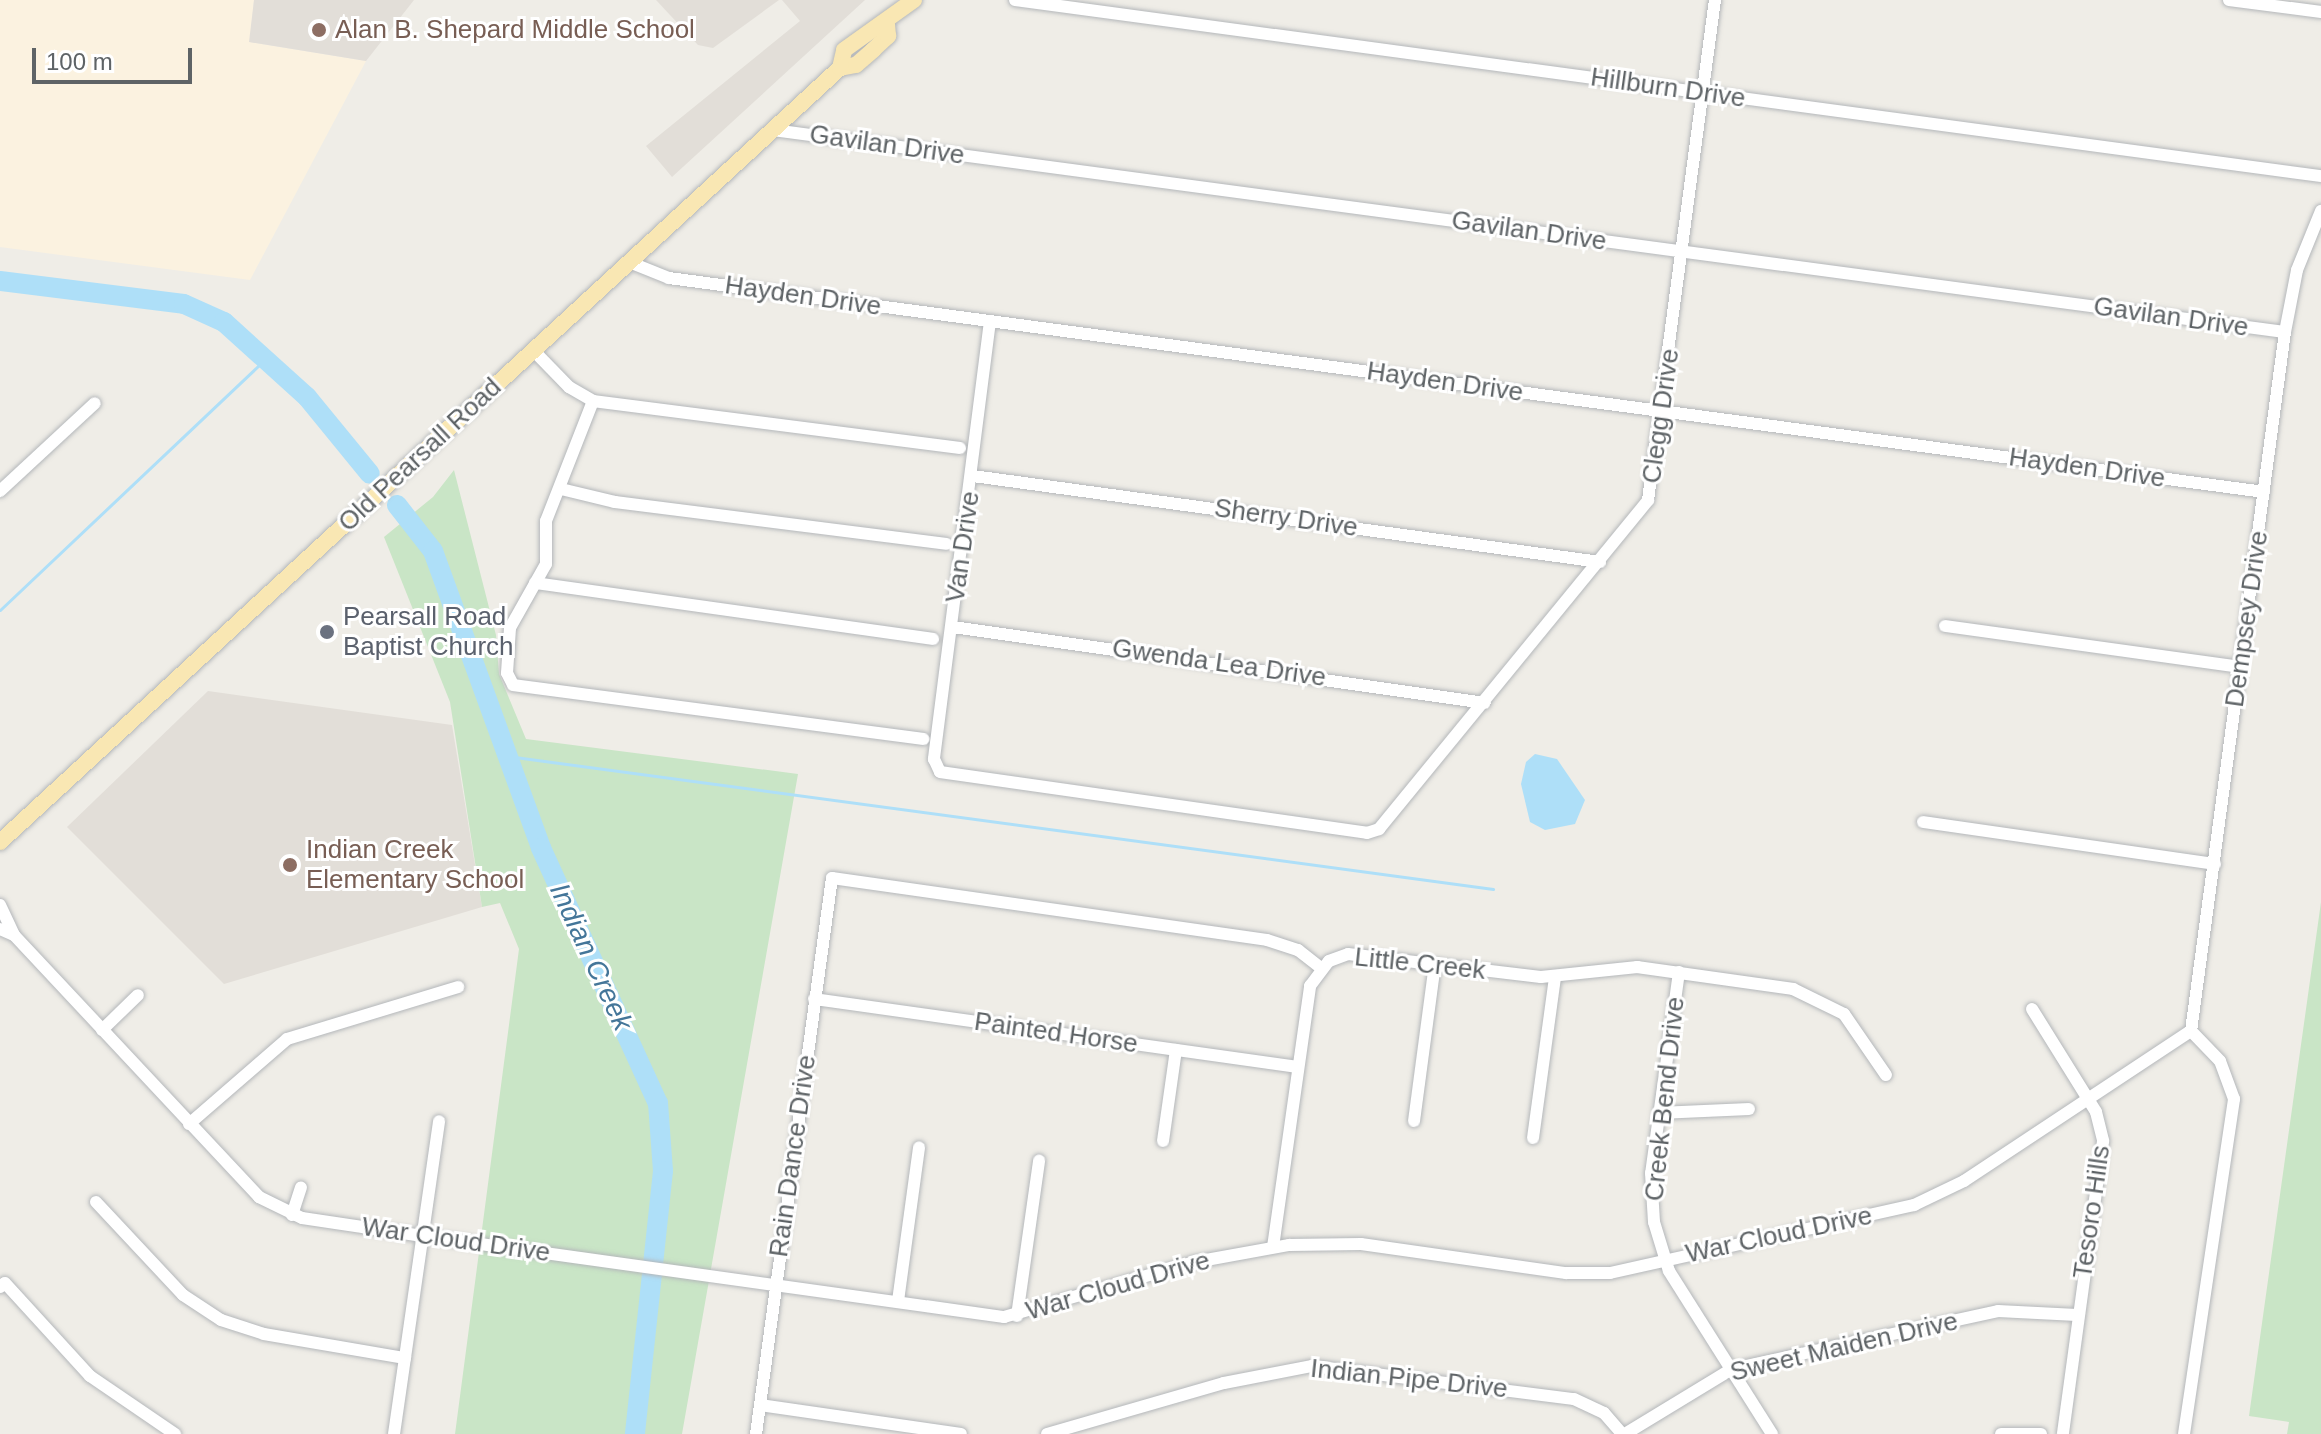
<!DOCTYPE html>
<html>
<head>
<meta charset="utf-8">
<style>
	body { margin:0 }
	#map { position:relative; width:2321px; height:1434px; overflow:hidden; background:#efede7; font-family:Helvetica,sans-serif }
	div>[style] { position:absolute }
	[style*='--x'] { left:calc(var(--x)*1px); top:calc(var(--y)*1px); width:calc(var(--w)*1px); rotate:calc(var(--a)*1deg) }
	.commercial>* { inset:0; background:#fbf2e0 }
	.education>* { inset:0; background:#e2ded8 }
	.green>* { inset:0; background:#c9e5c6 }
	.water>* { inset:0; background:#aedff8 }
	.stream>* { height:3px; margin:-1.5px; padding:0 1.5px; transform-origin:1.5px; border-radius:1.5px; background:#aedff8 }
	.river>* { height:20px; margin:-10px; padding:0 10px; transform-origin:10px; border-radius:10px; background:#aedff8 }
	.roads { filter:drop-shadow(0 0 2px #b4b7ba) drop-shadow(0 0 2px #b4b7ba) }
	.minor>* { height:12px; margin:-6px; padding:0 6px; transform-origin:6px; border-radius:6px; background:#fff }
	.major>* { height:16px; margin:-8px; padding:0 8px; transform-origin:8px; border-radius:8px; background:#f9e7b3 }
	.dots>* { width:22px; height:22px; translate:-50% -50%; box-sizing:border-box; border:4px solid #fff; border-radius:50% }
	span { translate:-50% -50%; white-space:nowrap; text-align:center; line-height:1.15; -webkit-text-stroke:6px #fff; paint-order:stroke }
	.education-label { font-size:26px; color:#785e54 }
	.left { translate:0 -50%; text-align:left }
	.street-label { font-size:26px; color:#5e6366 }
	.worship-label { font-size:26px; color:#5b616d }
	.water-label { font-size:28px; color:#447699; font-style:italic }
	.scale { position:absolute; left:32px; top:48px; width:160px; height:36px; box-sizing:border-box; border:4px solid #5e6366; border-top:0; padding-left:10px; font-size:24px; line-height:28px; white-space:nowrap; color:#5e6366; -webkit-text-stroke:6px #fff; paint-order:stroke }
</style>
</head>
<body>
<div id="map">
	<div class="commercial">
		<div style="clip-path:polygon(0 0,254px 0,250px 42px,366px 61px,250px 280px,0 247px)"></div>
	</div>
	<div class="education">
		<div style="clip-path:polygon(254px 0,414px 0,366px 61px,249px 42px)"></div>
		<div style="clip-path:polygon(656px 0,779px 0,713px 48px,698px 45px)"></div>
		<div style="clip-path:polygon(782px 0,865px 0,672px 177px,646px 146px,800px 21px)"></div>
		<div style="clip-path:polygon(208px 691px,452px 725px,482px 907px,224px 984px,67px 827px)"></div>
	</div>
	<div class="green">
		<div style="clip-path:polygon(454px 470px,496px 635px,499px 674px,526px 739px,798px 774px,682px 1434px,455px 1434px,519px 949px,500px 903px,482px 907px,450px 702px,384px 537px,433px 497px)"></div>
		<div style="clip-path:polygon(2321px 902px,2321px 1434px,2287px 1434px,2289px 1422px,2249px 1416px)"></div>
	</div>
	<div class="water">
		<div style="clip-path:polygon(1535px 754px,1557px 759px,1585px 800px,1575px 824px,1545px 830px,1530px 822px,1521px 784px,1526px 762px)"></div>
	</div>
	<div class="stream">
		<div style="--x:0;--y:610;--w:365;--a:-43.4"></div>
		<div style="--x:507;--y:756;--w:995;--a:7.68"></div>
	</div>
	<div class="river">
		<div style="--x:0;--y:281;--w:185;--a:7.1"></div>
		<div style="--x:184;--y:304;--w:44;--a:24.2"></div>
		<div style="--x:224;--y:322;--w:112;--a:42.1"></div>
		<div style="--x:307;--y:397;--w:99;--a:50.7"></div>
		<div style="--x:397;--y:505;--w:58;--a:52"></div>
		<div style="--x:433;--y:551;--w:316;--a:70"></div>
		<div style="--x:541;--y:848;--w:281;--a:65.4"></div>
		<div style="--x:658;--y:1103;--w:68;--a:85.8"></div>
		<div style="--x:663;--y:1171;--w:264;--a:96.1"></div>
	</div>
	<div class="roads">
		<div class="minor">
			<div style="--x:1015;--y:0;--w:1318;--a:7.68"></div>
			<div style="--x:2229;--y:0;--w:93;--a:7.4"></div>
			<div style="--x:773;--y:130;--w:1525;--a:7.61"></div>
			<div style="--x:629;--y:262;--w:43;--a:21.8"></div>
			<div style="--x:669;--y:278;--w:1609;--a:7.64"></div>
			<div style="--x:990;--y:321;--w:442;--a:97.3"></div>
			<div style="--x:934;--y:759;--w:14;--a:65"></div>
			<div style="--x:940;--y:772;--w:431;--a:8.1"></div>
			<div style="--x:1367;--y:833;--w:13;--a:-18"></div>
			<div style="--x:1379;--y:829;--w:425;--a:-50.7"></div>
			<div style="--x:1648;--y:500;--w:504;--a:-82.37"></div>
			<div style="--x:533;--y:350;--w:52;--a:45.8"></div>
			<div style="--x:569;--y:387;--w:28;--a:30"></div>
			<div style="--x:593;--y:401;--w:370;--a:7.3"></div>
			<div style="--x:593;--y:401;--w:129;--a:111.4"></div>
			<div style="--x:546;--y:521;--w:43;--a:90"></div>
			<div style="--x:546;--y:564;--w:73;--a:119.4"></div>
			<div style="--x:510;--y:628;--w:45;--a:93.8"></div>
			<div style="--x:507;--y:673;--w:13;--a:63"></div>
			<div style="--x:513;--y:685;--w:414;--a:7.5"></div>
			<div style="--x:973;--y:476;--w:633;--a:7.81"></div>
			<div style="--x:561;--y:489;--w:56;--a:13.5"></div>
			<div style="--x:615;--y:502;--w:334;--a:7.2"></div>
			<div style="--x:0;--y:491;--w:129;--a:-42.8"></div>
			<div style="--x:535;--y:583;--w:402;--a:8"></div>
			<div style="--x:1945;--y:626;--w:298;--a:7.9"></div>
			<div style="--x:953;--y:627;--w:537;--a:8.13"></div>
			<div style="--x:1923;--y:822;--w:295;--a:8.2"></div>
			<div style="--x:0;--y:905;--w:33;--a:65"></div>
			<div style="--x:0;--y:929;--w:15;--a:23"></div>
			<div style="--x:14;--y:935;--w:359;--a:46.9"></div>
			<div style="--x:259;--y:1197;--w:48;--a:26"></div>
			<div style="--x:302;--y:1218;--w:122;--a:8.5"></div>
			<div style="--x:423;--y:1236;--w:587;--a:7.94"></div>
			<div style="--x:1004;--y:1317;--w:199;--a:-16.1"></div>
			<div style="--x:1195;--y:1262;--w:96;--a:-10.3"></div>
			<div style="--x:1289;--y:1245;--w:72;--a:-0.8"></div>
			<div style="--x:1361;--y:1244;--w:207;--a:8.1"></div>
			<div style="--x:1566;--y:1273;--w:44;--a:0"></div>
			<div style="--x:1610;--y:1273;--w:312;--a:-12.6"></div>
			<div style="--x:1914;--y:1205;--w:55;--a:-25.6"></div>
			<div style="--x:1964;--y:1181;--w:272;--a:-33.5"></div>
			<div style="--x:2191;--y:1031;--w:705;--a:-82.34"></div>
			<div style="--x:2285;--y:332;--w:63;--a:-79"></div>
			<div style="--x:2297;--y:270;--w:64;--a:-67.9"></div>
			<div style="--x:1679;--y:972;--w:203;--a:97.9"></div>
			<div style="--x:1651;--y:1173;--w:49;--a:86.5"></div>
			<div style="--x:1654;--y:1222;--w:51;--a:73"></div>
			<div style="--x:1669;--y:1271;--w:193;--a:57.7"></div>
			<div style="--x:814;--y:999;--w:488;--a:8"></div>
			<div style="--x:2032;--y:1009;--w:121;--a:58.1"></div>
			<div style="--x:2096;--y:1112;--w:30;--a:76"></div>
			<div style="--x:2103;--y:1141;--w:296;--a:97.8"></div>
			<div style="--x:102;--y:1030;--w:50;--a:-44.2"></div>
			<div style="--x:1659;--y:1113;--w:90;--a:-2.5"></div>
			<div style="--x:1414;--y:1121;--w:158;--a:-82.4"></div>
			<div style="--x:189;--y:1124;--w:130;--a:-40.9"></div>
			<div style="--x:287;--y:1039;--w:179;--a:-16.9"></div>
			<div style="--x:1533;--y:1138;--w:162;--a:-82.2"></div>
			<div style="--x:1163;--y:1141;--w:92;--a:-81.9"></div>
			<div style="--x:96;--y:1202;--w:127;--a:46.9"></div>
			<div style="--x:183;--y:1295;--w:45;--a:33.3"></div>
			<div style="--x:221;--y:1320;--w:45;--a:18"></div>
			<div style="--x:264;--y:1334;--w:143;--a:9.7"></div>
			<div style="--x:292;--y:1215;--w:29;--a:-72"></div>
			<div style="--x:1273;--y:1247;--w:264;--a:-81.9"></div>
			<div style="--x:1310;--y:986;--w:31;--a:-53"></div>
			<div style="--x:1329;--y:961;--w:20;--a:-20"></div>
			<div style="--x:1348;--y:954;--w:194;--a:6.8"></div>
			<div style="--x:1541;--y:977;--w:97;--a:-5.9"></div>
			<div style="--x:1637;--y:967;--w:158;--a:8"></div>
			<div style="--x:1793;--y:989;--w:57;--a:26.1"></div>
			<div style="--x:1844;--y:1014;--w:74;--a:55.5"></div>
			<div style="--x:0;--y:1287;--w:6;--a:-39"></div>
			<div style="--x:5;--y:1283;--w:126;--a:47.6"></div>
			<div style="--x:90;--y:1376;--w:103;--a:34.3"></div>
			<div style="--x:898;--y:1301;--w:155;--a:-82.2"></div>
			<div style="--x:1017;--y:1316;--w:157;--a:-81.9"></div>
			<div style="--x:760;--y:1405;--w:203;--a:8.2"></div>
			<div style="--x:394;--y:1434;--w:316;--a:-81.8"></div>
			<div style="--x:756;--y:1434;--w:561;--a:-82.22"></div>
			<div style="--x:832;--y:878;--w:439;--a:8.1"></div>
			<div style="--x:1267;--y:940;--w:33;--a:18"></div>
			<div style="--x:1298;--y:950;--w:29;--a:38"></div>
			<div style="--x:1047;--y:1434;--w:184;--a:-16.1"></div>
			<div style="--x:1224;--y:1383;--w:90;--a:-10.9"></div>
			<div style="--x:1312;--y:1366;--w:264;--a:7.2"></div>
			<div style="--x:1574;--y:1399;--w:33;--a:25"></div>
			<div style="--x:1604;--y:1413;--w:28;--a:49"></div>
			<div style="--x:1625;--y:1434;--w:125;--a:-31.3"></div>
			<div style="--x:1732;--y:1369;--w:272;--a:-12.3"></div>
			<div style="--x:1998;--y:1311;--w:79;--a:2.9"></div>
			<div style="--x:2001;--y:1434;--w:40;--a:0"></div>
			<div style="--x:2184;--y:1434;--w:339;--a:-81.5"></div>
			<div style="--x:2234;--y:1099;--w:40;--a:-110.2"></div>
			<div style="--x:2220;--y:1061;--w:42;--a:-134"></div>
		</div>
		<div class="major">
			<div style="--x:840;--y:68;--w:18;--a:-77"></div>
			<div style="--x:844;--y:50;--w:86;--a:-35.5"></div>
			<div style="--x:0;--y:842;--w:1142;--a:-42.66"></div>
			<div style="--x:840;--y:68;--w:16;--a:-11"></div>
			<div style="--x:856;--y:65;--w:23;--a:-41"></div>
			<div style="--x:873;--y:50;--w:21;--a:-43"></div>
			<div style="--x:888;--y:36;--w:12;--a:-95"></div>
		</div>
	</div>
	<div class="dots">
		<div style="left:319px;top:30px;background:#8d6e63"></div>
		<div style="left:327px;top:632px;background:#6b7280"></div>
		<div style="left:290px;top:865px;background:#8d6e63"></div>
	</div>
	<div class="education-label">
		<span class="left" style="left:335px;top:30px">Alan B. Shepard Middle School</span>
		<span class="left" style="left:306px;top:865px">Indian Creek<br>Elementary School</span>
	</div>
	<div class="street-label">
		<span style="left:1668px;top:88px;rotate:8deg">Hillburn Drive</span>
		<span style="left:887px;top:145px;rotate:8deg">Gavilan Drive</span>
		<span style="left:1529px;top:231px;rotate:8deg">Gavilan Drive</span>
		<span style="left:803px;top:296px;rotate:8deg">Hayden Drive</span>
		<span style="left:2171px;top:317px;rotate:8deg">Gavilan Drive</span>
		<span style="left:1445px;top:382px;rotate:8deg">Hayden Drive</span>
		<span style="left:1661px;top:416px;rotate:-82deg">Clegg Drive</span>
		<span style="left:420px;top:455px;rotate:-43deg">Old Pearsall Road</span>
		<span style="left:2087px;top:468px;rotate:8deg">Hayden Drive</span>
		<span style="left:1286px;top:518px;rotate:8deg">Sherry Drive</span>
		<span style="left:963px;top:547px;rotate:-82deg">Van Drive</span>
		<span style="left:2247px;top:619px;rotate:-82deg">Dempsey Drive</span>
		<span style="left:1219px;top:663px;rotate:8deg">Gwenda Lea Drive</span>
		<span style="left:1420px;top:964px;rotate:6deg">Little Creek</span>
		<span style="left:1056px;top:1033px;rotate:8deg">Painted Horse</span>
		<span style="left:1665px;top:1099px;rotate:-84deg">Creek Bend Drive</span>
		<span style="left:793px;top:1156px;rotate:-82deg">Rain Dance Drive</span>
		<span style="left:2092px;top:1212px;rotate:-82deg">Tesoro Hills</span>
		<span style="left:1779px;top:1235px;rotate:-12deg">War Cloud Drive</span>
		<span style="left:456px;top:1240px;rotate:8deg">War Cloud Drive</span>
		<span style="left:1118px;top:1286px;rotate:-16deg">War Cloud Drive</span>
		<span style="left:1844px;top:1347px;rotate:-13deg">Sweet Maiden Drive</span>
		<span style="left:1409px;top:1379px;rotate:6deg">Indian Pipe Drive</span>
	</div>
	<div class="worship-label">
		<span class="left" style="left:343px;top:632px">Pearsall Road<br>Baptist Church</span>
	</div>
	<div class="water-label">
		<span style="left:591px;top:957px;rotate:65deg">Indian Creek</span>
	</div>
	<div class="scale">100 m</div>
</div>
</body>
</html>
